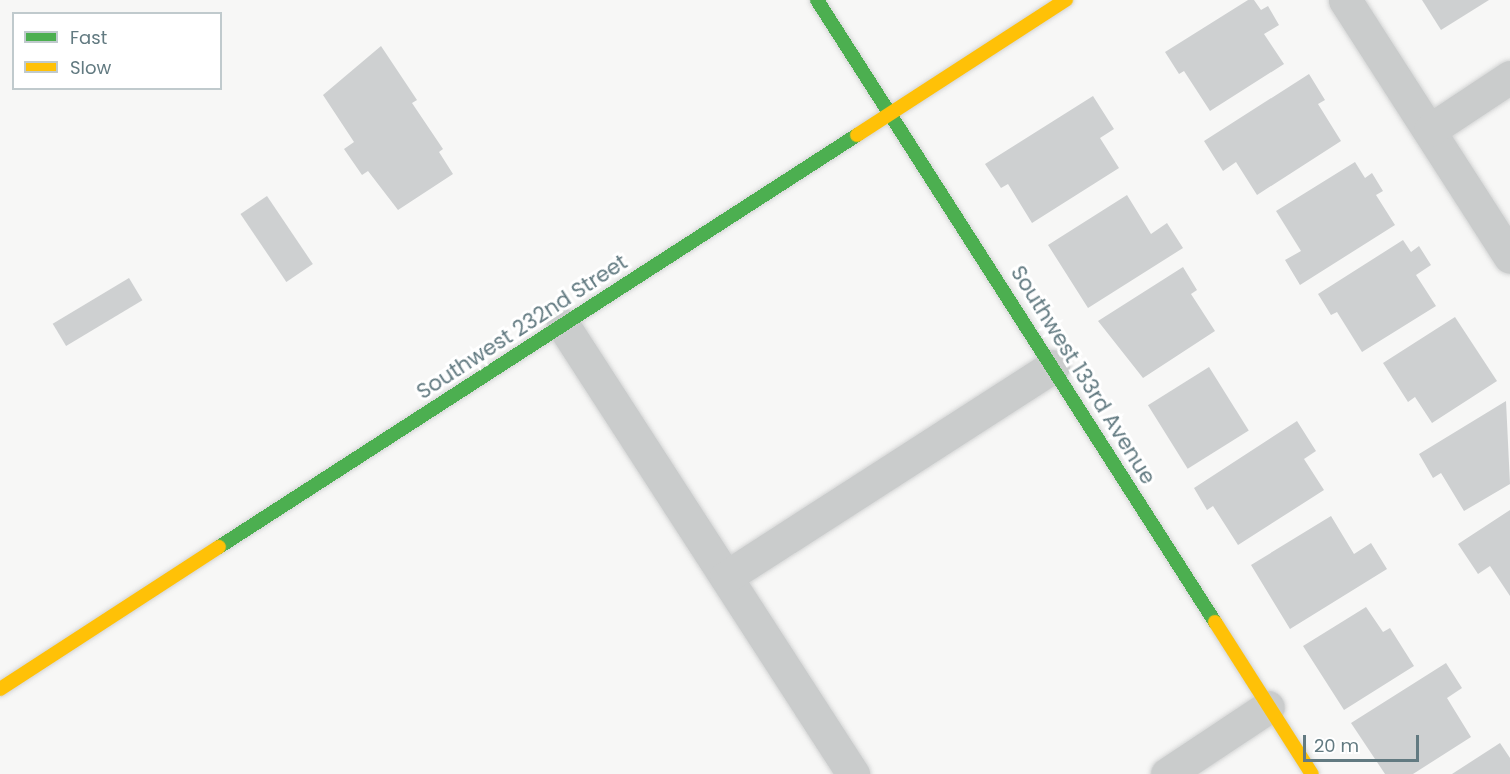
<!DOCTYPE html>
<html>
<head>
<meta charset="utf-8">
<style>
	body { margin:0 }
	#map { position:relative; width:1510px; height:774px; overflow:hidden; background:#f7f7f6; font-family:Poppins,sans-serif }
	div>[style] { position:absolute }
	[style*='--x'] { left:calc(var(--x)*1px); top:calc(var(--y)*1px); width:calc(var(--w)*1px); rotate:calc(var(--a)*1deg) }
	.building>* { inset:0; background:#ced0d1; transform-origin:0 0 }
	.roads { filter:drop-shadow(0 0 2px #d3d4d4) drop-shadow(0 0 2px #d3d4d4) }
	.street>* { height:33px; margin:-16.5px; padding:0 16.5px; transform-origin:16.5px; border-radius:16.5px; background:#cacccc }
	.fast>* { height:14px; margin:-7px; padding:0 7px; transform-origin:7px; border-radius:7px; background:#4caf50 }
	.slow>* { height:14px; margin:-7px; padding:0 7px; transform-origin:7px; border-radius:7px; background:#ffc107 }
	span { translate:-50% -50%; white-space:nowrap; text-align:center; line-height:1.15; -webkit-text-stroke:6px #fff; paint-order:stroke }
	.street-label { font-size:21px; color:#627a81 }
	.legend { position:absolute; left:12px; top:12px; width:210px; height:78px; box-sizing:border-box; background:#fff; border:2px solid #c0cacd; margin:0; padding:8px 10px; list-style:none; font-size:18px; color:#627a81 }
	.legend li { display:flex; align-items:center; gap:12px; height:30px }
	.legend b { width:30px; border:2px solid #c0cacd }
	.scale { position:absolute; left:1303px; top:735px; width:116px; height:27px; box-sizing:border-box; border:3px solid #627a81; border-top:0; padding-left:8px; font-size:18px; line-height:21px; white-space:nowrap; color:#627a81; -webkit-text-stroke:4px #fff; paint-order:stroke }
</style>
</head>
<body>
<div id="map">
	<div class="building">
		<div style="clip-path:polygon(1248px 0,1254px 0,1261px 10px,1268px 6px,1279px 25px,1264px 34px,1284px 64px,1210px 111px,1184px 71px,1179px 74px,1165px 52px)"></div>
		<div style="clip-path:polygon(1422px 0,1489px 0,1441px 30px)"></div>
		<div style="clip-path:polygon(381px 46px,417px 100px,412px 103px,443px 149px,439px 152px,453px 174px,398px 210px,368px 171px,362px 175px,344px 149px,354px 142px,323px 95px)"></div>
		<div style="clip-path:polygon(1309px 74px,1325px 100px,1318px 104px,1341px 141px,1257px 195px,1236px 162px,1223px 171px,1204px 141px)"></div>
		<div style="clip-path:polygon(1093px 96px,1114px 129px,1100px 138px,1119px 168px,1032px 223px,1008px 184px,1001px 188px,985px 164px)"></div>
		<div style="clip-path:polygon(1355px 162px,1365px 178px,1372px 173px,1383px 191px,1376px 195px,1395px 225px,1300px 285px,1285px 260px,1301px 251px,1276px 211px)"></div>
		<div style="clip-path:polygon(1127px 195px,1151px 234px,1167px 223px,1183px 248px,1088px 308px,1048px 245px)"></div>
		<div style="left:267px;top:196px;width:82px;height:32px;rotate:56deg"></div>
		<div style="clip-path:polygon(1403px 240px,1411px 252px,1419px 246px,1431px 265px,1416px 275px,1436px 306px,1362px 352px,1337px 312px,1331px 315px,1318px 294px)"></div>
		<div style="clip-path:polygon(1183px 267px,1197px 290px,1191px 294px,1215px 331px,1143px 378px,1098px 321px)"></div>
		<div style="left:129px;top:278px;width:26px;height:89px;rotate:59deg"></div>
		<div style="clip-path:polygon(1455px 317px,1497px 381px,1432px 423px,1415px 397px,1408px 402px,1383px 363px)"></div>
		<div style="left:1209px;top:367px;width:75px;height:72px;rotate:58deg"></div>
		<div style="clip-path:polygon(1506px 401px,1510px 484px,1464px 511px,1441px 473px,1433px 478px,1419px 454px)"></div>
		<div style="clip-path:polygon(1297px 421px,1316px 451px,1304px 459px,1324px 490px,1238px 545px,1213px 506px,1207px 510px,1194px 488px)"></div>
		<div style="clip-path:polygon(1510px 510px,1510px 596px,1490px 566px,1478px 574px,1458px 544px)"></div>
		<div style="clip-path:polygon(1331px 516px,1354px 554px,1371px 543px,1387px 569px,1290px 629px,1251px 565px)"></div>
		<div style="clip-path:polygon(1366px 607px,1383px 632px,1390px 628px,1414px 666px,1344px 710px,1303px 646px)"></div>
		<div style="clip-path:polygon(1446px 663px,1462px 688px,1447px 698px,1471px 737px,1413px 774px,1385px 774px,1351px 723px)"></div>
		<div style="clip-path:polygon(1500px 743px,1510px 758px,1510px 774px,1452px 774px)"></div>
	</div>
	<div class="roads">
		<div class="street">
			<div style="--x:1345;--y:0;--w:305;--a:57.3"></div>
			<div style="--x:1430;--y:130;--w:96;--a:-33.5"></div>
			<div style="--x:563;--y:325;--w:535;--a:57.14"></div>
			<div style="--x:726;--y:577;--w:389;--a:-32.8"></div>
			<div style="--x:1167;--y:774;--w:121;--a:-33.6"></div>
		</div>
		<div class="fast">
			<div style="--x:817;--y:0;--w:738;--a:57.39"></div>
			<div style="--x:219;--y:547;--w:759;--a:-32.85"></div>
		</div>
		<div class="slow">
			<div style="--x:857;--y:135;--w:249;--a:-32.9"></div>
			<div style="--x:1215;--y:622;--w:180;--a:57.5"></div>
			<div style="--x:0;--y:689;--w:261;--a:-33"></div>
		</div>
	</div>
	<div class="street-label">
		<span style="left:522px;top:327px;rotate:-33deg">Southwest 232nd Street</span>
		<span style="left:1083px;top:375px;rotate:58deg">Southwest 133rd Avenue</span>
	</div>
	<ul class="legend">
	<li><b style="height:8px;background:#4caf50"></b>Fast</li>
	<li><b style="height:8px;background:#ffc107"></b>Slow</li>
	</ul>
	<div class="scale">20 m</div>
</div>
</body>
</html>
